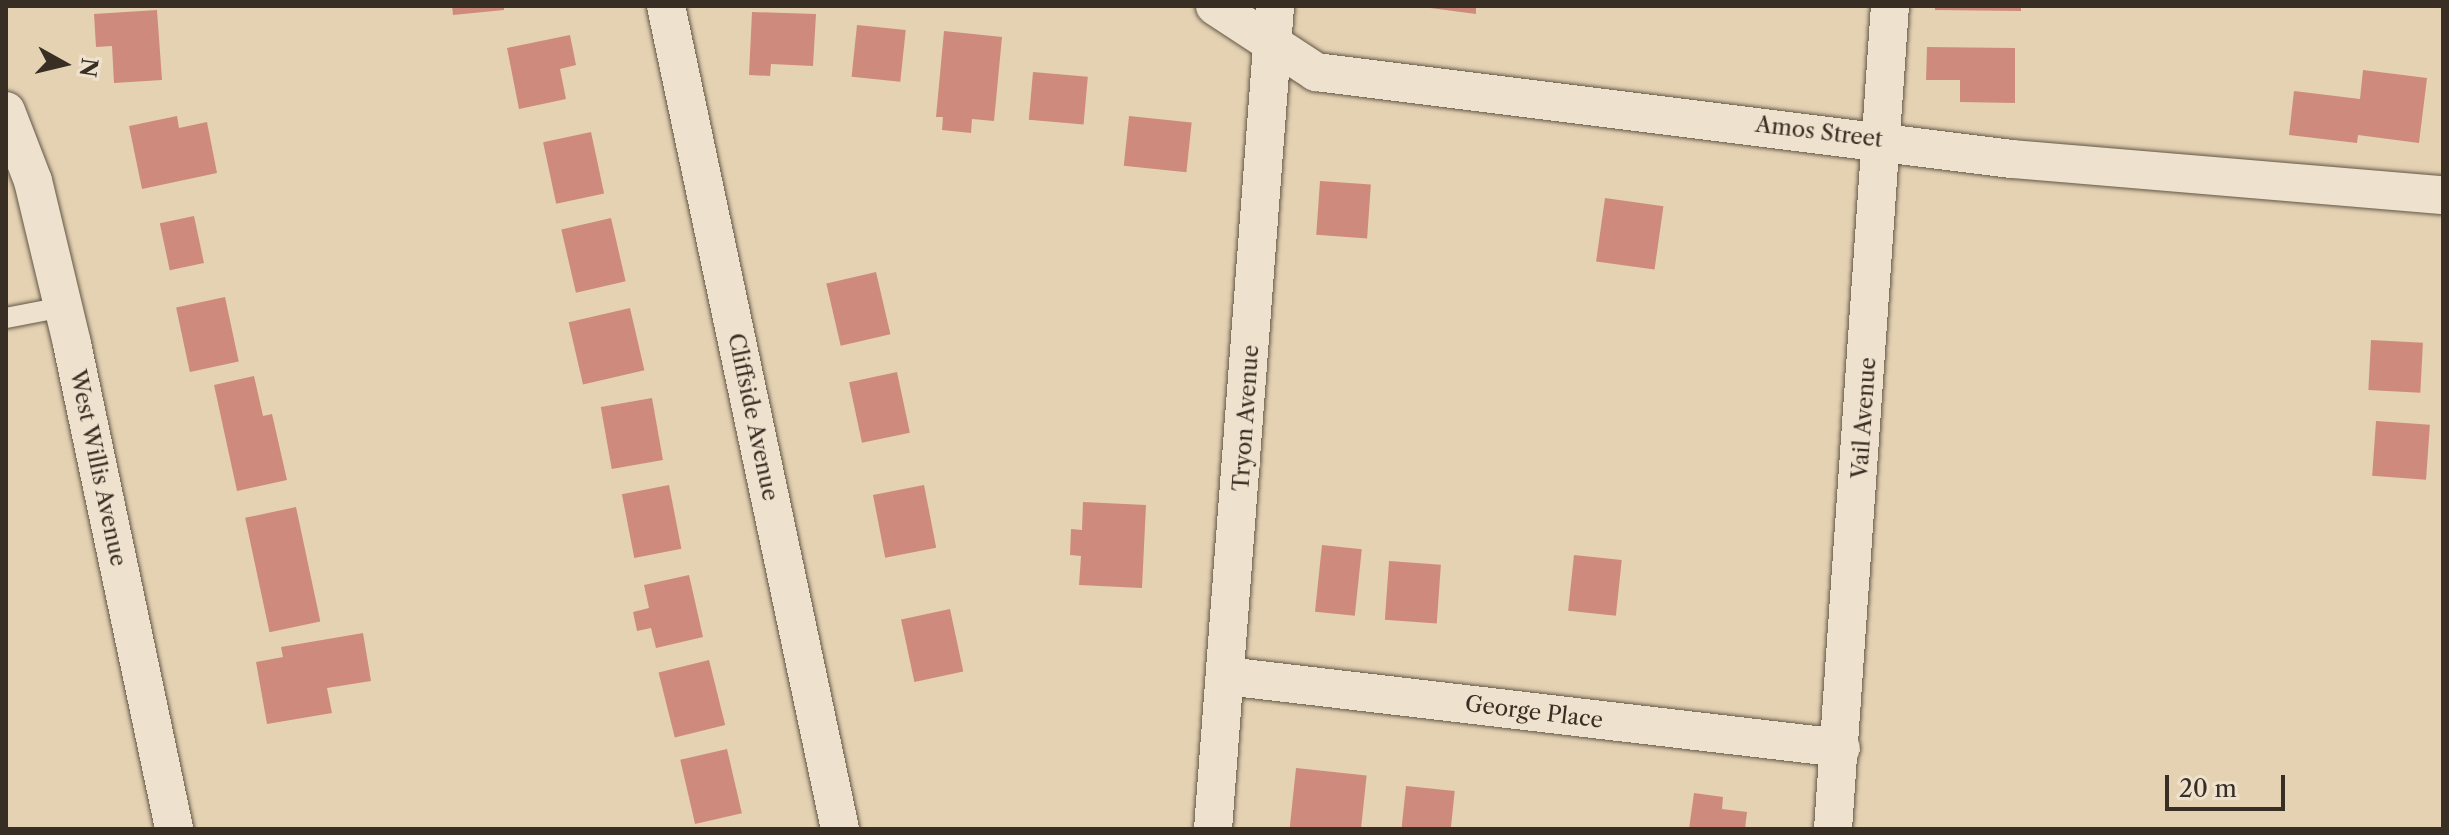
<!DOCTYPE html>
<html>
<head>
<meta charset="utf-8">
<style>
	body { margin:0 }
	#map { position:relative; width:2449px; height:835px; overflow:hidden; background:#e5d2b3; font-family:"Libre Caslon Text",serif }
	div>[style] { position:absolute }
	[style*='--x'] { left:calc(var(--x)*1px); top:calc(var(--y)*1px); width:calc(var(--w)*1px); rotate:calc(var(--a)*1deg) }
	.building>* { inset:0; background:#ce8b7d; transform-origin:0 0 }
	.roads { filter:drop-shadow(0 0 2px #635747) drop-shadow(0 0 2px #635747) }
	.service>* { height:20px; margin:-10px; padding:0 10px; transform-origin:10px; border-radius:10px; background:#eee2ce }
	.minor>* { height:38px; margin:-19px; padding:0 19px; transform-origin:19px; border-radius:19px; background:#eee2ce }
	span { translate:-50% -50%; white-space:nowrap; text-align:center; line-height:1.15; -webkit-text-stroke:8px #eee2ce; paint-order:stroke }
	.street-label { font-size:22px; color:#382e23 }
	.frame { position:absolute; inset:0; border:8px solid #382e23; pointer-events:none }
	.north { position:absolute; left:24px; top:24px; width:80px; height:80px; -webkit-text-stroke:6px #eee2ce; paint-order:stroke; rotate:98deg; font-size:22px; font-weight:700; line-height:32px; text-align:center; color:#382e23 }
	.north::after { content:''; display:block; margin:auto; width:28px; height:36px; background:#382e23; clip-path:polygon(50% 0,100% 100%,50% 72%,0 100%) }
	.scale { position:absolute; left:2165px; top:775px; width:120px; height:36px; box-sizing:border-box; border:4px solid #382e23; border-top:0; padding-left:10px; font-size:24px; line-height:28px; white-space:nowrap; color:#382e23; -webkit-text-stroke:6px #eee2ce; paint-order:stroke }
</style>
</head>
<body>
<div id="map">
	<div class="building">
		<div style="clip-path:polygon(452px 6px,504px 6px,504px 10px,453px 15px)"></div>
		<div style="clip-path:polygon(1415px 6px,1476px 6px,1476px 14px)"></div>
		<div style="clip-path:polygon(1935px 6px,2021px 6px,2021px 11px,1935px 10px)"></div>
		<div style="clip-path:polygon(157px 10px,162px 80px,114px 83px,112px 46px,96px 47px,94px 14px)"></div>
		<div style="clip-path:polygon(752px 12px,816px 14px,813px 66px,771px 64px,770px 76px,749px 75px)"></div>
		<div style="left:857px;top:25px;width:49px;height:52px;rotate:6deg"></div>
		<div style="clip-path:polygon(944px 31px,1002px 37px,994px 121px,972px 119px,971px 133px,942px 130px,943px 117px,936px 117px)"></div>
		<div style="clip-path:polygon(570px 35px,576px 65px,560px 69px,566px 99px,519px 109px,507px 48px)"></div>
		<div style="clip-path:polygon(1927px 47px,2015px 48px,2015px 103px,1960px 102px,1960px 80px,1926px 80px)"></div>
		<div style="clip-path:polygon(2363px 70px,2427px 78px,2419px 143px,2358px 135px,2357px 143px,2289px 135px,2294px 91px,2360px 99px)"></div>
		<div style="left:1033px;top:72px;width:55px;height:48px;rotate:5deg"></div>
		<div style="clip-path:polygon(177px 116px,179px 128px,207px 122px,217px 173px,142px 189px,129px 126px)"></div>
		<div style="left:1129px;top:116px;width:63px;height:50px;rotate:6deg"></div>
		<div style="left:591px;top:132px;width:63px;height:49px;rotate:78deg"></div>
		<div style="left:1320px;top:181px;width:51px;height:54px;rotate:4deg"></div>
		<div style="left:1605px;top:198px;width:59px;height:64px;rotate:8deg"></div>
		<div style="left:194px;top:216px;width:48px;height:35px;rotate:78deg"></div>
		<div style="left:611px;top:218px;width:65px;height:51px;rotate:77deg"></div>
		<div style="left:876px;top:272px;width:64px;height:51px;rotate:77deg"></div>
		<div style="left:225px;top:297px;width:66px;height:50px;rotate:78deg"></div>
		<div style="left:630px;top:308px;width:64px;height:63px;rotate:77deg"></div>
		<div style="left:2371px;top:340px;width:52px;height:50px;rotate:3deg"></div>
		<div style="left:897px;top:372px;width:62px;height:49px;rotate:78deg"></div>
		<div style="clip-path:polygon(254px 376px,263px 416px,272px 414px,287px 480px,237px 491px,214px 385px)"></div>
		<div style="left:652px;top:398px;width:63px;height:52px;rotate:80deg"></div>
		<div style="left:2376px;top:421px;width:54px;height:55px;rotate:4deg"></div>
		<div style="left:669px;top:485px;width:65px;height:48px;rotate:79deg"></div>
		<div style="left:924px;top:485px;width:64px;height:52px;rotate:79deg"></div>
		<div style="clip-path:polygon(1083px 502px,1146px 505px,1142px 588px,1079px 585px,1081px 556px,1070px 555px,1071px 529px,1082px 530px)"></div>
		<div style="left:296px;top:507px;width:117px;height:52px;rotate:78deg"></div>
		<div style="left:1322px;top:545px;width:40px;height:67px;rotate:6deg"></div>
		<div style="left:1574px;top:555px;width:48px;height:56px;rotate:6deg"></div>
		<div style="left:1389px;top:561px;width:52px;height:59px;rotate:4deg"></div>
		<div style="clip-path:polygon(689px 575px,703px 637px,656px 648px,651px 628px,637px 631px,633px 612px,649px 608px,644px 585px)"></div>
		<div style="left:950px;top:609px;width:64px;height:50px;rotate:78deg"></div>
		<div style="clip-path:polygon(363px 633px,371px 681px,327px 688px,332px 713px,267px 724px,256px 662px,283px 657px,281px 647px)"></div>
		<div style="left:709px;top:660px;width:67px;height:52px;rotate:76deg"></div>
		<div style="left:727px;top:749px;width:66px;height:48px;rotate:77deg"></div>
		<div style="left:1296px;top:768px;width:71px;height:61px;rotate:6deg"></div>
		<div style="left:1406px;top:786px;width:49px;height:43px;rotate:6deg"></div>
		<div style="clip-path:polygon(1694px 793px,1723px 797px,1722px 809px,1747px 812px,1745px 829px,1689px 829px)"></div>
	</div>
	<div class="roads">
		<div class="service">
			<div style="--x:6;--y:318;--w:58;--a:-10.9"></div>
		</div>
		<div class="minor">
			<div style="--x:666;--y:6;--w:841;--a:78.06"></div>
			<div style="--x:1215;--y:6;--w:121;--a:33.2"></div>
			<div style="--x:1316;--y:72;--w:701;--a:7.13"></div>
			<div style="--x:2012;--y:159;--w:433;--a:4.8"></div>
			<div style="--x:6;--y:111;--w:75;--a:68.9"></div>
			<div style="--x:33;--y:181;--w:168;--a:76.5"></div>
			<div style="--x:72;--y:344;--w:496;--a:78.1"></div>
			<div style="--x:1226;--y:676;--w:619;--a:6.68"></div>
			<div style="--x:1213;--y:829;--w:825;--a:-85.69"></div>
			<div style="--x:1833;--y:829;--w:825;--a:-86.04"></div>
		</div>
	</div>
	<div class="street-label">
		<span style="left:1819px;top:132px;rotate:7deg">Amos Street</span>
		<span style="left:753px;top:417px;rotate:78deg">Cliffside Avenue</span>
		<span style="left:1246px;top:418px;rotate:-86deg">Tryon Avenue</span>
		<span style="left:1864px;top:418px;rotate:-86deg">Vail Avenue</span>
		<span style="left:98px;top:468px;rotate:78deg">West Willis Avenue</span>
		<span style="left:1534px;top:712px;rotate:7deg">George Place</span>
	</div>
	<div class="frame"></div>
	<div class="north">N</div>
	<div class="scale">20 m</div>
</div>
</body>
</html>
